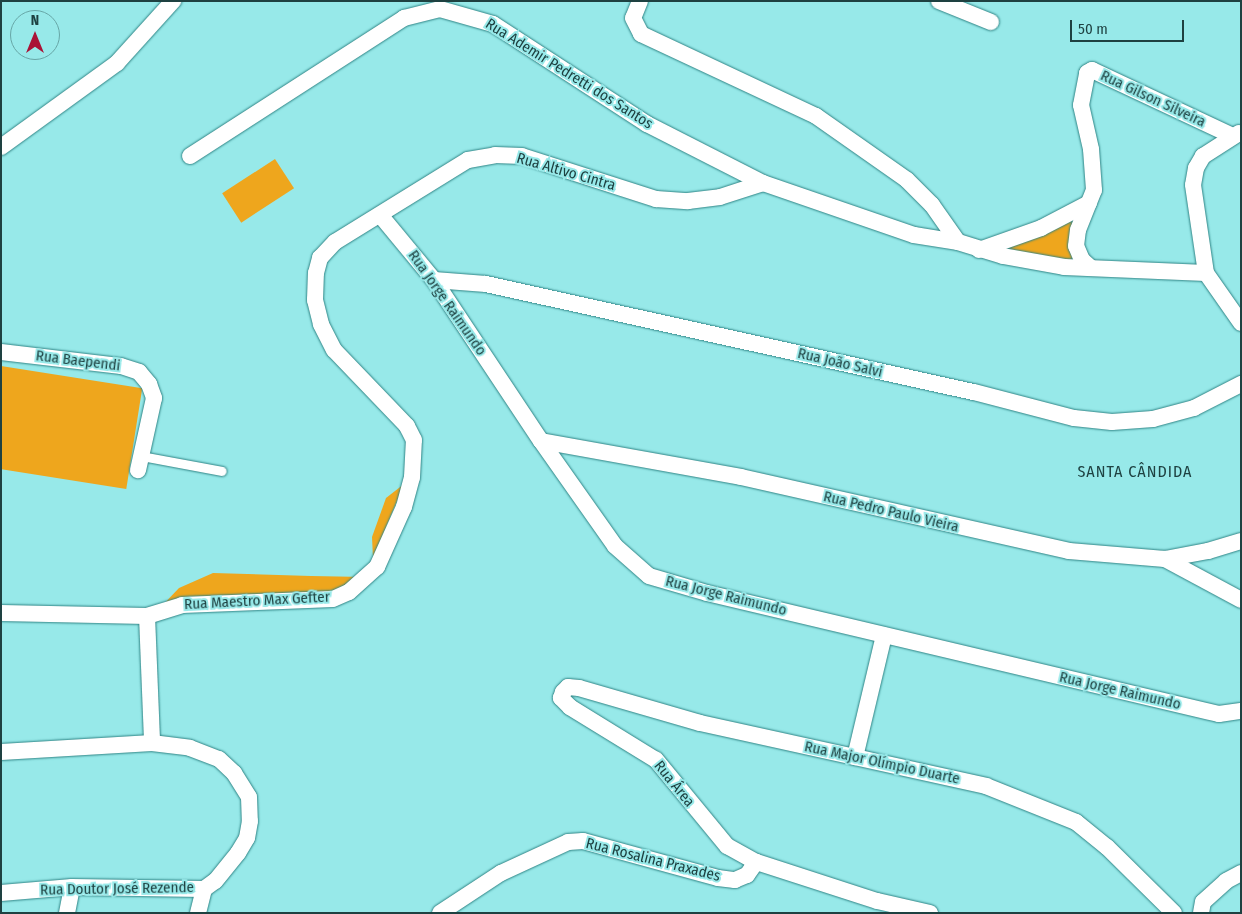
<!DOCTYPE html>
<html>
<head>
<meta charset="utf-8">
<style>
	body { margin:0 }
	#map { position:relative; width:1242px; height:914px; overflow:hidden; background:#97e9e9; font-family:"Fira Sans Condensed",sans-serif }
	div>[style] { position:absolute }
	[style*='--x'] { left:calc(var(--x)*1px); top:calc(var(--y)*1px); width:calc(var(--w)*1px); rotate:calc(var(--a)*1deg) }
	.green>* { inset:0; background:#eea61d; transform-origin:0 0 }
	.roads { filter:drop-shadow(0 0 1px #2f8485) drop-shadow(0 0 1px #2f8485) }
	.lane>* { height:9px; margin:-4.5px; padding:0 4.5px; transform-origin:4.5px; border-radius:4.5px; background:#fff }
	.street>* { height:16px; margin:-8px; padding:0 8px; transform-origin:8px; border-radius:8px; background:#fff }
	span { translate:-50% -50%; white-space:nowrap; text-align:center; line-height:1.15; -webkit-text-stroke:4px #97e9e9; paint-order:stroke }
	.street-label { font-size:15px; color:#1e4141 }
	.neighbourhood-label { font-size:16px; color:#1e4141; letter-spacing:1px }
	.frame { position:absolute; inset:0; border:2px solid #1e4141; pointer-events:none }
	.north { position:absolute; left:10px; top:10px; width:50px; height:50px; box-sizing:border-box; background:#97e9e9; border:1px solid #67a6a6; border-radius:50%; rotate:0deg; font-size:14px; font-weight:700; line-height:20px; text-align:center; color:#1e4141 }
	.north::after { content:''; display:block; margin:auto; width:18px; height:22px; background:#aa1337; clip-path:polygon(50% 0,100% 100%,50% 72%,0 100%) }
	.scale { position:absolute; left:1070px; top:20px; width:114px; height:22px; box-sizing:border-box; border:2px solid #1e4141; border-top:0; padding-left:6px; font-size:15px; line-height:18px; white-space:nowrap; color:#1e4141; -webkit-text-stroke:4px #97e9e9; paint-order:stroke }
</style>
</head>
<body>
<div id="map">
	<div class="green">
		<div style="left:275px;top:159px;width:35px;height:63px;rotate:57deg"></div>
		<div style="clip-path:polygon(1073px 217px,1077px 262px,997px 248px)"></div>
		<div style="left:1px;top:366px;width:143px;height:102px;rotate:9deg"></div>
		<div style="clip-path:polygon(404px 484px,373px 558px,372px 537px,386px 498px)"></div>
		<div style="clip-path:polygon(213px 573px,311px 576px,365px 577px,349px 592px,157px 611px,179px 588px)"></div>
	</div>
	<div class="roads">
		<div class="lane">
			<div style="--x:141;--y:456;--w:82;--a:10.5"></div>
		</div>
		<div class="street">
			<div style="--x:640;--y:1;--w:18;--a:112"></div>
			<div style="--x:633;--y:18;--w:18;--a:63"></div>
			<div style="--x:641;--y:34;--w:193;--a:25.1"></div>
			<div style="--x:816;--y:116;--w:111;--a:35.1"></div>
			<div style="--x:907;--y:180;--w:35;--a:45"></div>
			<div style="--x:932;--y:205;--w:45;--a:54.9"></div>
			<div style="--x:939;--y:1;--w:56;--a:22"></div>
			<div style="--x:1239;--y:133;--w:43;--a:147.4"></div>
			<div style="--x:1203;--y:156;--w:14;--a:120"></div>
			<div style="--x:1196;--y:168;--w:17;--a:100"></div>
			<div style="--x:1193;--y:185;--w:89;--a:81.6"></div>
			<div style="--x:1206;--y:273;--w:61;--a:55"></div>
			<div style="--x:1;--y:147;--w:143;--a:-35.9"></div>
			<div style="--x:117;--y:63;--w:84;--a:-47.9"></div>
			<div style="--x:190;--y:156;--w:255;--a:-32.8"></div>
			<div style="--x:404;--y:18;--w:37;--a:-14"></div>
			<div style="--x:440;--y:9;--w:55;--a:15.8"></div>
			<div style="--x:493;--y:24;--w:184;--a:33"></div>
			<div style="--x:647;--y:124;--w:130;--a:27"></div>
			<div style="--x:763;--y:183;--w:160;--a:19"></div>
			<div style="--x:914;--y:235;--w:45;--a:9"></div>
			<div style="--x:958;--y:242;--w:47;--a:17.3"></div>
			<div style="--x:1003;--y:256;--w:62;--a:10.2"></div>
			<div style="--x:1064;--y:267;--w:142;--a:2.4"></div>
			<div style="--x:381;--y:216;--w:83;--a:50.4"></div>
			<div style="--x:434;--y:280;--w:193;--a:56.4"></div>
			<div style="--x:541;--y:441;--w:128;--a:54.8"></div>
			<div style="--x:615;--y:546;--w:45;--a:41.4"></div>
			<div style="--x:649;--y:576;--w:60;--a:16.3"></div>
			<div style="--x:707;--y:593;--w:526;--a:13.3"></div>
			<div style="--x:1219;--y:714;--w:22;--a:-8"></div>
			<div style="--x:979;--y:250;--w:66;--a:-19.5"></div>
			<div style="--x:1041;--y:228;--w:54;--a:-27.5"></div>
			<div style="--x:1091;--y:268;--w:12;--a:-138"></div>
			<div style="--x:1082;--y:260;--w:15;--a:-113"></div>
			<div style="--x:1076;--y:246;--w:16;--a:-83"></div>
			<div style="--x:1078;--y:230;--w:43;--a:-68.2"></div>
			<div style="--x:1094;--y:190;--w:41;--a:-94.2"></div>
			<div style="--x:1091;--y:149;--w:45;--a:-102.8"></div>
			<div style="--x:1081;--y:105;--w:33;--a:-79"></div>
			<div style="--x:1087;--y:73;--w:6;--a:-31"></div>
			<div style="--x:1092;--y:70;--w:153;--a:25.1"></div>
			<div style="--x:434;--y:280;--w:52;--a:4.4"></div>
			<div style="--x:486;--y:284;--w:500;--a:12.5"></div>
			<div style="--x:974;--y:392;--w:103;--a:14.6"></div>
			<div style="--x:1074;--y:418;--w:38;--a:6"></div>
			<div style="--x:1112;--y:422;--w:41;--a:-4.2"></div>
			<div style="--x:1153;--y:419;--w:42;--a:-15"></div>
			<div style="--x:1194;--y:408;--w:53;--a:-27.1"></div>
			<div style="--x:1;--y:352;--w:121;--a:6.7"></div>
			<div style="--x:121;--y:366;--w:19;--a:18"></div>
			<div style="--x:139;--y:372;--w:16;--a:50"></div>
			<div style="--x:149;--y:384;--w:15;--a:70"></div>
			<div style="--x:154;--y:398;--w:74;--a:102.5"></div>
			<div style="--x:541;--y:441;--w:203;--a:10.2"></div>
			<div style="--x:741;--y:477;--w:336;--a:12.7"></div>
			<div style="--x:1069;--y:551;--w:96;--a:4.8"></div>
			<div style="--x:1165;--y:559;--w:44;--a:-10.5"></div>
			<div style="--x:1208;--y:551;--w:34;--a:-17"></div>
			<div style="--x:1165;--y:559;--w:86;--a:28.3"></div>
			<div style="--x:1;--y:613;--w:146;--a:1.2"></div>
			<div style="--x:147;--y:616;--w:37;--a:-17"></div>
			<div style="--x:182;--y:605;--w:151;--a:-2.3"></div>
			<div style="--x:333;--y:599;--w:17;--a:-24"></div>
			<div style="--x:349;--y:592;--w:38;--a:-42"></div>
			<div style="--x:377;--y:567;--w:66;--a:-65.8"></div>
			<div style="--x:404;--y:507;--w:31;--a:-75"></div>
			<div style="--x:412;--y:477;--w:37;--a:-87"></div>
			<div style="--x:414;--y:440;--w:16;--a:-117"></div>
			<div style="--x:407;--y:426;--w:105;--a:-133.8"></div>
			<div style="--x:334;--y:350;--w:29;--a:-117"></div>
			<div style="--x:321;--y:324;--w:25;--a:-104"></div>
			<div style="--x:315;--y:300;--w:27;--a:-88"></div>
			<div style="--x:316;--y:273;--w:16;--a:-75"></div>
			<div style="--x:320;--y:258;--w:22;--a:-47"></div>
			<div style="--x:335;--y:242;--w:156;--a:-31.7"></div>
			<div style="--x:468;--y:160;--w:27;--a:-10"></div>
			<div style="--x:495;--y:155;--w:27;--a:2"></div>
			<div style="--x:522;--y:156;--w:141;--a:17.8"></div>
			<div style="--x:656;--y:199;--w:32;--a:4"></div>
			<div style="--x:688;--y:201;--w:32;--a:-7"></div>
			<div style="--x:720;--y:197;--w:45;--a:-18"></div>
			<div style="--x:147;--y:616;--w:127;--a:87.7"></div>
			<div style="--x:1;--y:752;--w:151;--a:-3.4"></div>
			<div style="--x:152;--y:743;--w:38;--a:7"></div>
			<div style="--x:190;--y:748;--w:31;--a:21"></div>
			<div style="--x:219;--y:759;--w:21;--a:43"></div>
			<div style="--x:234;--y:773;--w:28;--a:58"></div>
			<div style="--x:249;--y:797;--w:24;--a:88"></div>
			<div style="--x:250;--y:821;--w:17;--a:100"></div>
			<div style="--x:247;--y:838;--w:17;--a:121"></div>
			<div style="--x:238;--y:853;--w:36;--a:129"></div>
			<div style="--x:215;--y:881;--w:14;--a:144"></div>
			<div style="--x:204;--y:889;--w:25;--a:104"></div>
			<div style="--x:855;--y:757;--w:125;--a:-76.6"></div>
			<div style="--x:1;--y:893;--w:71;--a:-4.8"></div>
			<div style="--x:72;--y:887;--w:132;--a:0.9"></div>
			<div style="--x:67;--y:913;--w:26;--a:-79"></div>
			<div style="--x:440;--y:913;--w:73;--a:-33.3"></div>
			<div style="--x:501;--y:873;--w:74;--a:-24.8"></div>
			<div style="--x:568;--y:842;--w:15;--a:-4"></div>
			<div style="--x:583;--y:841;--w:140;--a:15.3"></div>
			<div style="--x:718;--y:878;--w:17;--a:7"></div>
			<div style="--x:735;--y:880;--w:13;--a:-23"></div>
			<div style="--x:747;--y:875;--w:16;--a:-55"></div>
			<div style="--x:930;--y:913;--w:54;--a:-167.2"></div>
			<div style="--x:877;--y:901;--w:127;--a:-162.1"></div>
			<div style="--x:756;--y:862;--w:33;--a:-151"></div>
			<div style="--x:727;--y:846;--w:112;--a:-129.5"></div>
			<div style="--x:656;--y:760;--w:101;--a:-148.4"></div>
			<div style="--x:570;--y:707;--w:13;--a:-135"></div>
			<div style="--x:561;--y:698;--w:6;--a:-72"></div>
			<div style="--x:563;--y:692;--w:7;--a:-45"></div>
			<div style="--x:568;--y:687;--w:11;--a:5"></div>
			<div style="--x:579;--y:688;--w:126;--a:16.1"></div>
			<div style="--x:700;--y:723;--w:293;--a:12.4"></div>
			<div style="--x:986;--y:786;--w:97;--a:21.8"></div>
			<div style="--x:1076;--y:822;--w:40;--a:39"></div>
			<div style="--x:1107;--y:847;--w:94;--a:44.6"></div>
			<div style="--x:1201;--y:913;--w:11;--a:-80"></div>
			<div style="--x:1203;--y:902;--w:31;--a:-42"></div>
			<div style="--x:1226;--y:881;--w:17;--a:-28"></div>
		</div>
	</div>
	<div class="street-label">
		<span style="left:569px;top:74px;rotate:32deg">Rua Ademir Pedretti dos Santos</span>
		<span style="left:1153px;top:99px;rotate:25deg">Rua Gilson Silveira</span>
		<span style="left:566px;top:172px;rotate:16deg">Rua Altivo Cintra</span>
		<span style="left:447px;top:303px;rotate:55deg">Rua Jorge Raimundo</span>
		<span style="left:78px;top:361px;rotate:7deg">Rua Baependi</span>
		<span style="left:840px;top:363px;rotate:13deg">Rua João Salvi</span>
		<span style="left:891px;top:512px;rotate:13deg">Rua Pedro Paulo Vieira</span>
		<span style="left:726px;top:596px;rotate:14deg">Rua Jorge Raimundo</span>
		<span style="left:257px;top:601px;rotate:-3deg">Rua Maestro Max Gefter</span>
		<span style="left:1120px;top:691px;rotate:13deg">Rua Jorge Raimundo</span>
		<span style="left:882px;top:763px;rotate:12deg">Rua Major Olímpio Duarte</span>
		<span style="left:674px;top:784px;rotate:51deg">Rua Área</span>
		<span style="left:653px;top:860px;rotate:14deg">Rua Rosalina Praxades</span>
		<span style="left:117px;top:889px;rotate:-1deg">Rua Doutor José Rezende</span>
	</div>
	<div class="neighbourhood-label">
		<span style="left:1135px;top:472px">SANTA CÂNDIDA</span>
	</div>
	<div class="frame"></div>
	<div class="north">N</div>
	<div class="scale">50 m</div>
</div>
</body>
</html>
